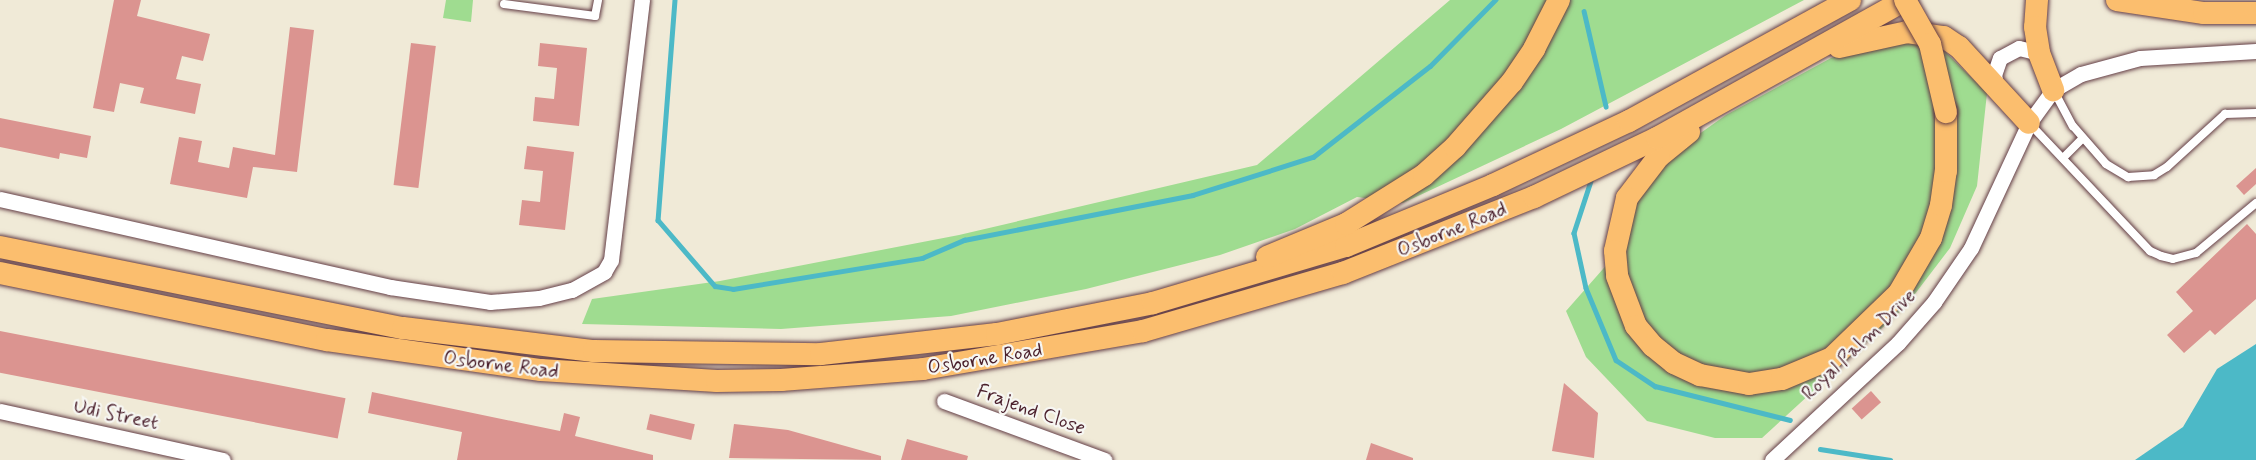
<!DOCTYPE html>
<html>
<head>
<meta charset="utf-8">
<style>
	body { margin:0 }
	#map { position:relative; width:2256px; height:460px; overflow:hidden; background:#f0ead7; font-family:Mynerve,sans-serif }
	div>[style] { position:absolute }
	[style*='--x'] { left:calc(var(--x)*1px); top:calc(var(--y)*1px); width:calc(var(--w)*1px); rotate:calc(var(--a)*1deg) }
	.green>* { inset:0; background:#9fdc90 }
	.water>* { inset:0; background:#4cb9c7 }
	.stream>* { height:4.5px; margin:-2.25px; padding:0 2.25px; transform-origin:2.25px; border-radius:2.25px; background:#4cb9c7 }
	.building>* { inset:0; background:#db9490; transform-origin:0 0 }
	.roads { filter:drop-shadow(0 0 2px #633d45) drop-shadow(0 0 2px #633d45) }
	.lane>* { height:8px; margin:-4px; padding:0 4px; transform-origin:4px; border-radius:4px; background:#fff }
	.street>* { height:15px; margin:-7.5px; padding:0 7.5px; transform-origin:7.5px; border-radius:7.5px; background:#fff }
	.primary>* { height:22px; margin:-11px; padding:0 11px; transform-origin:11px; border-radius:11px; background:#fbbe6e }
	.bridges { filter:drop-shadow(0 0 2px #633d45) drop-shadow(0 0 2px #633d45) }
	.primary-bridge>* { height:22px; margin:-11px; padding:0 11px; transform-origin:11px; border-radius:11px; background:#fbbe6e }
	span { translate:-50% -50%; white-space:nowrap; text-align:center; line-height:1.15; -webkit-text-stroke:4.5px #f6f6f2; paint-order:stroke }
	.street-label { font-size:20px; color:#4a1f2b }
</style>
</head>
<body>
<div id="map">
	<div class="green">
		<div style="clip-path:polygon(446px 0,473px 0,471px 22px,443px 18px)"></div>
		<div style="clip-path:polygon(1450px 0,1804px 0,1561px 129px,1403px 203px,1357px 197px,1295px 229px,1220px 255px,1086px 289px,951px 316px,781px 329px,582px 324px,592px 299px,720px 281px,959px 235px,1257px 165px)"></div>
		<div style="clip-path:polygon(1917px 24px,1987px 93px,1977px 186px,1950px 248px,1905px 307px,1762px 438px,1715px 438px,1647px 421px,1586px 357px,1566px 311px,1625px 244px,1633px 199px,1661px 161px,1726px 115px,1831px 58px)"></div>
	</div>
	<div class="water">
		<div style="clip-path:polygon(2256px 344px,2256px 460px,2135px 460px,2183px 427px,2217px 369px)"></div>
	</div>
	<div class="stream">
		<div style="--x:675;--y:0;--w:221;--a:94.4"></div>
		<div style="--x:658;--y:220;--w:87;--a:49.2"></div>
		<div style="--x:715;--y:286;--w:18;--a:9"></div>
		<div style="--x:733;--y:289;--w:192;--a:-9.3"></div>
		<div style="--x:922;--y:258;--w:46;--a:-23.2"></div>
		<div style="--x:964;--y:240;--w:233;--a:-11.1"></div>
		<div style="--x:1193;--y:195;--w:126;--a:-17.6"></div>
		<div style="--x:1313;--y:157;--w:148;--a:-37.9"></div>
		<div style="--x:1430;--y:66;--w:93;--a:-45.4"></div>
		<div style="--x:1584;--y:11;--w:98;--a:77"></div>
		<div style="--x:1592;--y:178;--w:58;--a:108.1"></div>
		<div style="--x:1574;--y:233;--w:56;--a:77.7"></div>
		<div style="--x:1586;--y:288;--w:78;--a:67.4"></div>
		<div style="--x:1616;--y:360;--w:47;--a:33.7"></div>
		<div style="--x:1655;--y:386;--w:139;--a:14.1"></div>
		<div style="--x:1820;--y:449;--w:71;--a:8.9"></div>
	</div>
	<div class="building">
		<div style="clip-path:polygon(114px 0,141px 0,137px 16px,210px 34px,203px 61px,182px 56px,176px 79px,201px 84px,195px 114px,140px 103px,144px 88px,120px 83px,114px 112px,93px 108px)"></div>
		<div style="clip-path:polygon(290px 27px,314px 30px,297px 172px,253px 167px,247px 198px,170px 184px,179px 137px,202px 141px,198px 162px,229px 168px,233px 147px,275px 155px)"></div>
		<div style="left:411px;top:43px;width:25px;height:143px;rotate:7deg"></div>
		<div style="clip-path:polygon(540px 43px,587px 48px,579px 126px,533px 121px,535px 97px,554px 99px,557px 68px,538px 66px)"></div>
		<div style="clip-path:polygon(0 118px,91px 136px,87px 158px,60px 153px,59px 159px,0 147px)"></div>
		<div style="clip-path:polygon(527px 146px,574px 152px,565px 230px,519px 225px,522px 200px,540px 202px,543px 171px,524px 169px)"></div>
		<div style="clip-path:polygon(2256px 168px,2256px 184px,2244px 195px,2236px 186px)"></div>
		<div style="clip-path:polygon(2247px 224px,2256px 234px,2256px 299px,2215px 335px,2210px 330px,2184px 353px,2167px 335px,2193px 311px,2176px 292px)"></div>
		<div style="left:0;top:331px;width:352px;height:41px;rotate:11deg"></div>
		<div style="clip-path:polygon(1564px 383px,1598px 413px,1594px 458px,1552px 451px)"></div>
		<div style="left:1871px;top:391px;width:15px;height:26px;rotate:48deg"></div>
		<div style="clip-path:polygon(372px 392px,560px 431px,564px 413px,580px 417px,575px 436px,653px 455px,653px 460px,457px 460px,462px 432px,368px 413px)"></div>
		<div style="left:650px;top:414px;width:46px;height:16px;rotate:13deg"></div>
		<div style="clip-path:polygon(734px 424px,788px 430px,881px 456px,881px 460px,729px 458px)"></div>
		<div style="clip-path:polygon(907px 439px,968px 456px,967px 460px,901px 460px)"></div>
		<div style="clip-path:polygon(1371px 443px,1413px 458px,1413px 460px,1366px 460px)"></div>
	</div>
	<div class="roads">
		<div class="lane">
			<div style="--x:504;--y:4;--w:92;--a:7.5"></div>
			<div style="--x:595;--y:16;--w:16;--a:-79"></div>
			<div style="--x:2054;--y:91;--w:40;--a:62"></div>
			<div style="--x:2073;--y:126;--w:50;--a:49"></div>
			<div style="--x:2106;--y:164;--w:26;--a:31"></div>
			<div style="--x:2128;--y:177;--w:26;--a:-4"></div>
			<div style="--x:2154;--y:175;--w:15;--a:-32"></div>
			<div style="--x:2167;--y:167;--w:79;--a:-42.4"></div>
			<div style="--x:2225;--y:114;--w:31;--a:-2"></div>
			<div style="--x:2030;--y:124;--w:175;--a:46.6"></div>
			<div style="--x:2150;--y:251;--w:12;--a:24"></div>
			<div style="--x:2161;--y:256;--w:12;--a:14"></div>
			<div style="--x:2173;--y:259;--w:24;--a:-15"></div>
			<div style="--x:2196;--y:253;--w:78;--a:-39.8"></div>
			<div style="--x:2063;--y:158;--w:28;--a:-45"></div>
		</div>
		<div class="street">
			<div style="--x:1997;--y:89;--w:14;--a:-102"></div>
			<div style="--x:1994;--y:75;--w:18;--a:-71"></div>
			<div style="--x:2000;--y:58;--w:21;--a:-28"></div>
			<div style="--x:2019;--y:48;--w:21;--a:14"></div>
			<div style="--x:0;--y:199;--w:400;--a:12.7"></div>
			<div style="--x:390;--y:287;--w:101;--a:8.5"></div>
			<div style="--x:490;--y:302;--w:49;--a:-4.7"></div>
			<div style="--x:539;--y:298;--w:34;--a:-14"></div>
			<div style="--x:572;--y:290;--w:37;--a:-29"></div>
			<div style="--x:604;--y:272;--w:14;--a:-60"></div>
			<div style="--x:611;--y:260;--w:262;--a:-83.2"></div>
			<div style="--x:944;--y:401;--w:171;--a:20.2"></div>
			<div style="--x:0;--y:411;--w:228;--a:12.4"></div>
			<div style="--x:1772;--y:460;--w:172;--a:-42.9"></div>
			<div style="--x:1898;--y:343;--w:55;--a:-48.7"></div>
			<div style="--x:1934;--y:302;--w:65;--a:-55.6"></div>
			<div style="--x:1971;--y:248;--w:138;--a:-65.1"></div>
			<div style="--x:2029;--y:123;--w:41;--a:-54"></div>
			<div style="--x:2053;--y:90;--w:32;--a:-30"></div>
			<div style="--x:2081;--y:74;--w:61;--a:-15.2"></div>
			<div style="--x:2140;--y:58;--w:116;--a:-3.5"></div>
		</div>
		<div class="primary">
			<div style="--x:2037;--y:0;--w:27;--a:94"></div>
			<div style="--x:2035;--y:27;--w:26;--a:81"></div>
			<div style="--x:2039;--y:53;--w:40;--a:69"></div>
			<div style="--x:2117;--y:0;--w:88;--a:8.5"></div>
			<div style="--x:2204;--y:13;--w:52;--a:0"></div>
			<div style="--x:1839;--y:47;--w:70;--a:-12.4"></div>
			<div style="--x:1907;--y:32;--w:37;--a:8"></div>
			<div style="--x:1944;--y:37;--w:18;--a:34"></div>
			<div style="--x:1959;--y:47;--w:103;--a:47.4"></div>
			<div style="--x:1689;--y:132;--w:38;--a:141"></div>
			<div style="--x:1659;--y:156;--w:53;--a:127.3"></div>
			<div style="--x:1627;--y:198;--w:54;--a:102.8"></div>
			<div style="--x:1615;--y:251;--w:25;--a:85"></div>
			<div style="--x:1617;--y:276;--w:53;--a:69.2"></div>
			<div style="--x:1636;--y:326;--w:26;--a:50"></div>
			<div style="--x:1653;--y:346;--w:27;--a:39"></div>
			<div style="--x:1674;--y:363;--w:29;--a:25"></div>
			<div style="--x:1700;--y:375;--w:50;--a:10.4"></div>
			<div style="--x:1749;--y:384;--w:33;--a:-9"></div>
			<div style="--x:1782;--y:379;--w:54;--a:-22.8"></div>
			<div style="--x:1832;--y:358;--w:93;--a:-44.1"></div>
			<div style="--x:1899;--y:293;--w:64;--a:-59.8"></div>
			<div style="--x:1931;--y:238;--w:34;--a:-73"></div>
			<div style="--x:1941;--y:205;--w:34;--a:-82"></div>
			<div style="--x:1946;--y:171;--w:59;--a:-90"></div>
			<div style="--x:0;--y:247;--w:411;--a:11.4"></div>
			<div style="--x:403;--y:328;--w:192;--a:6.9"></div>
			<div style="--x:594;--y:351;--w:227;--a:0.8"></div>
			<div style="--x:821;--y:354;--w:177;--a:-6.5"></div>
			<div style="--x:997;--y:334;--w:159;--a:-11.2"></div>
			<div style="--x:1153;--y:303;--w:201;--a:-16.5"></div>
			<div style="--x:1346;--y:246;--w:159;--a:-22.5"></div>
			<div style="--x:1493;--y:185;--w:150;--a:-25.2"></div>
			<div style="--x:1629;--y:121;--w:252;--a:-28.7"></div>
			<div style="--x:1267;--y:257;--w:86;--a:-22.7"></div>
			<div style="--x:1346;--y:224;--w:92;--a:-32.1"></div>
			<div style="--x:1424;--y:175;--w:42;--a:-42.1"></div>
			<div style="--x:1455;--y:147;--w:86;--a:-48.8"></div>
			<div style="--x:1512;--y:82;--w:40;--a:-56"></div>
			<div style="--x:1534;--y:49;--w:55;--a:-63"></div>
			<div style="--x:0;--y:273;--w:334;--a:11.6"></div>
			<div style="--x:327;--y:340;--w:216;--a:8"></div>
			<div style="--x:541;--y:370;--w:176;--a:3.6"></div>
			<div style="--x:717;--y:381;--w:64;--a:-0.9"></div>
			<div style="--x:781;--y:380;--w:142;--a:-4.4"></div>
			<div style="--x:923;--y:369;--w:223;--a:-9.8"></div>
			<div style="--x:1143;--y:331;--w:208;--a:-16.2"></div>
			<div style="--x:1343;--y:273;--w:206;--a:-21.7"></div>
			<div style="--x:1534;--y:197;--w:136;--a:-25.6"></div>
			<div style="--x:1657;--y:138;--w:284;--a:-29.1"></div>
		</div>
	</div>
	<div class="bridges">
		<div class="primary-bridge">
			<div style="--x:1905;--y:0;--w:51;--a:60.4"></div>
			<div style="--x:1930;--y:44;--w:70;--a:76.8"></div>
		</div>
	</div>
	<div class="street-label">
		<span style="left:1452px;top:230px;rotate:-22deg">Osborne Road</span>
		<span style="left:1859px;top:345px;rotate:-44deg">Royal Palm Drive</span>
		<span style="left:985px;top:359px;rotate:-9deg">Osborne Road</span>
		<span style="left:501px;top:365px;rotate:7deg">Osborne Road</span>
		<span style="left:1031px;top:410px;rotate:20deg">Frajend Close</span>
		<span style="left:116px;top:415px;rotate:12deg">Udi Street</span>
	</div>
</div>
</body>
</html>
